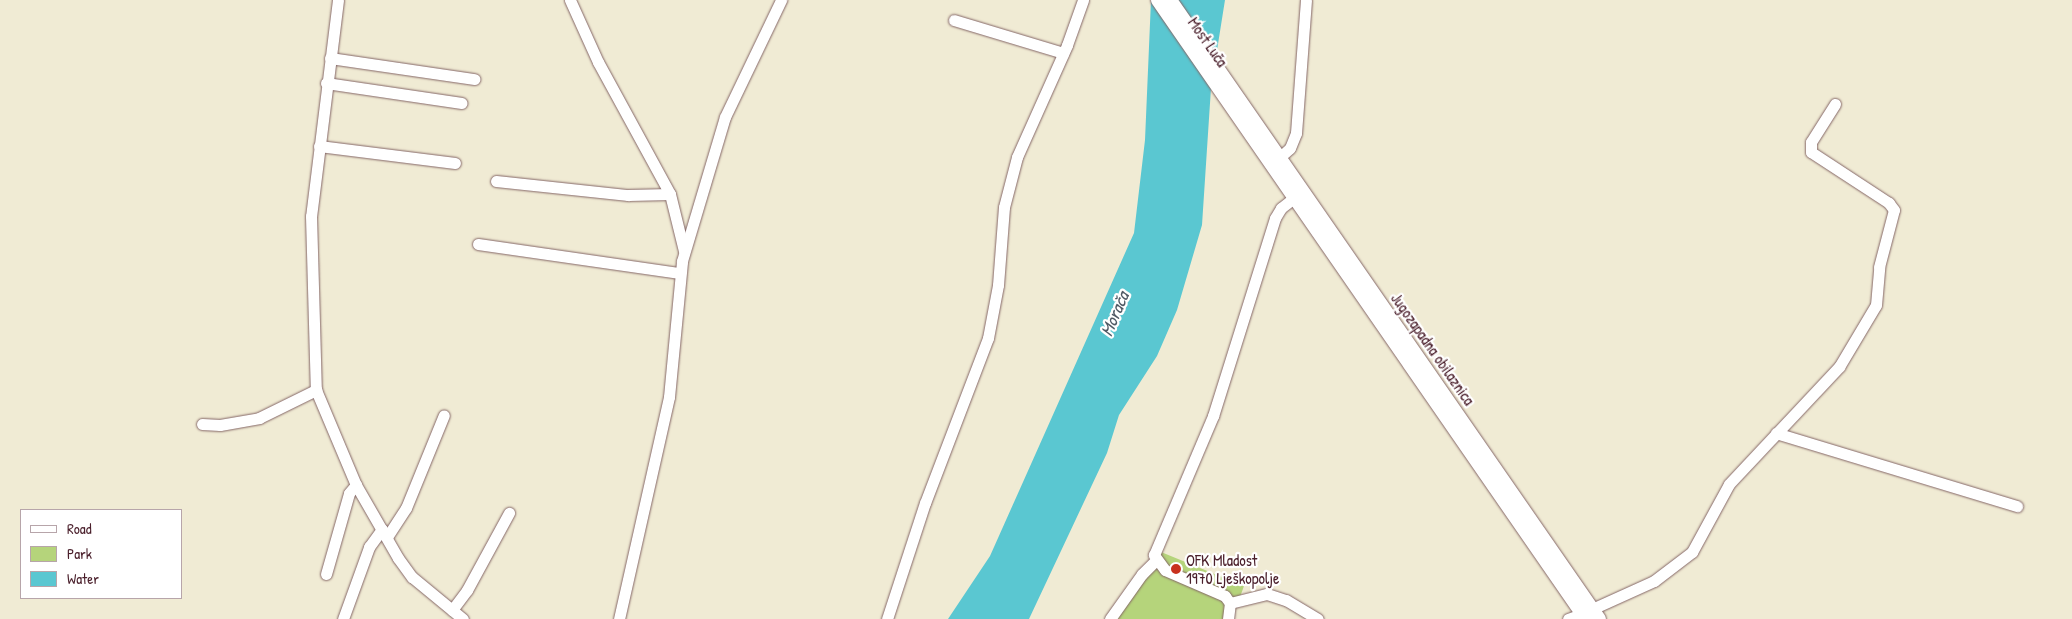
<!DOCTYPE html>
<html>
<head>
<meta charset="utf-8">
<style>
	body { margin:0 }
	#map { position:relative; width:2072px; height:619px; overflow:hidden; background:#f0ebd4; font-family:"Patrick Hand",sans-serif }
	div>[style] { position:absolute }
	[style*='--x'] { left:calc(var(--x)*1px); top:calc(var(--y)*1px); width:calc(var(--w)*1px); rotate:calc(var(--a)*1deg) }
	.green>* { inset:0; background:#b5d47b }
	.water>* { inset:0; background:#5ac7d1 }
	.roads { filter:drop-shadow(0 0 1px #846666) drop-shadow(0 0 1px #846666) }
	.minor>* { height:11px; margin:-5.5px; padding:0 5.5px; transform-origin:5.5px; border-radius:5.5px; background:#fff }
	.major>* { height:14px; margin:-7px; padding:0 7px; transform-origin:7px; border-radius:7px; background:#fff }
	.dots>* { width:14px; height:14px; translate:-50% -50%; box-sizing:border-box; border:2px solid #fff; border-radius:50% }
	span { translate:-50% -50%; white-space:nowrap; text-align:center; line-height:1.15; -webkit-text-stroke:4.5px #fff; paint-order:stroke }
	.street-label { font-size:16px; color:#4a1f2b }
	.poi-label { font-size:16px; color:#4a1f2b }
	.left { translate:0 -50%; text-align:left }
	.water-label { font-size:18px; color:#505a65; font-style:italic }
	.legend { position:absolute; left:20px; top:509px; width:162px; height:90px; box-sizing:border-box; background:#fff; border:1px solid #b7a5aa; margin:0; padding:6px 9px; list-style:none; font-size:15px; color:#4a1f2b }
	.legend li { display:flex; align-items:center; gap:10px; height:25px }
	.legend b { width:25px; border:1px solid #b7a5aa }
</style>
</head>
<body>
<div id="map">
	<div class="green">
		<div style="clip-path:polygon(1161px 552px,1244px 586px,1232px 619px,1115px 619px)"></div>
	</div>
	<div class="water">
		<div style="clip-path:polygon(1151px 0,1225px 0,1211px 88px,1202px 225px,1177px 310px,1157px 356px,1119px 415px,1107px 453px,1029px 619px,948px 619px,990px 556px,1134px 233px,1145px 140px)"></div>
	</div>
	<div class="roads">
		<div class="minor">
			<div style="--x:338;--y:0;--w:218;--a:97.1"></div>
			<div style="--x:311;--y:216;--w:174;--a:88.4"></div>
			<div style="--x:316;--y:390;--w:103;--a:67.2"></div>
			<div style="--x:356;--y:485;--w:84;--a:60.1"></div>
			<div style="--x:398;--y:558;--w:24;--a:54"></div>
			<div style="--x:412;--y:577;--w:66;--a:39.5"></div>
			<div style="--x:570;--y:0;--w:68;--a:65.7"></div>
			<div style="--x:598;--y:62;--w:150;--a:61.4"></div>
			<div style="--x:670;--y:194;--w:59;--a:76.2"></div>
			<div style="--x:954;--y:20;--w:114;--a:16.8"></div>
			<div style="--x:330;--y:58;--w:146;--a:8.3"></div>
			<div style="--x:326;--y:83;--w:137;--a:8.4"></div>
			<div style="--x:319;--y:146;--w:137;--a:7.1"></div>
			<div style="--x:1280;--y:157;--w:13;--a:-42"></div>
			<div style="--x:1290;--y:148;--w:16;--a:-68"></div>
			<div style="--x:1296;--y:133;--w:133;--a:-85.7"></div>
			<div style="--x:496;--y:181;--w:133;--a:6.1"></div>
			<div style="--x:628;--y:195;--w:42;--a:-1.4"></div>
			<div style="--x:478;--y:244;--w:204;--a:8.2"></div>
			<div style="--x:202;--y:424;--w:18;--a:3"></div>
			<div style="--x:220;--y:425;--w:40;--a:-10"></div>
			<div style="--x:259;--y:418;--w:64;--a:-26.2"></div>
			<div style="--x:1776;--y:433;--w:252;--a:16.9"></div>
			<div style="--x:387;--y:537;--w:35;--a:-57"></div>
			<div style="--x:406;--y:508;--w:100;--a:-67.8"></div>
			<div style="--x:326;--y:574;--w:84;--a:-74.1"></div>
			<div style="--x:349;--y:493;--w:11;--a:-49"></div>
			<div style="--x:1230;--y:603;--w:38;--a:-14"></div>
			<div style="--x:1267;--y:594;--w:20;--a:18"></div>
			<div style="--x:1286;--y:600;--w:37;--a:31"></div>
			<div style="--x:1592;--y:609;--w:68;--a:-24.3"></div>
			<div style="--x:1654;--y:581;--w:48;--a:-37.3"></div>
			<div style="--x:1692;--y:552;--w:77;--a:-61.4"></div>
			<div style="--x:1729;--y:484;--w:161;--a:-46.8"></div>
			<div style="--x:1839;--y:367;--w:72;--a:-59.2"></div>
			<div style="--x:1876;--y:305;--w:38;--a:-85"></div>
			<div style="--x:1879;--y:267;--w:59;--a:-75.3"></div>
			<div style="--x:1894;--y:210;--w:9;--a:-126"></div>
			<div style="--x:1889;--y:203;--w:93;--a:-146.8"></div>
			<div style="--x:1811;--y:152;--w:10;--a:-90"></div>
			<div style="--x:1811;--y:142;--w:45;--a:-57.7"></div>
			<div style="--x:452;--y:610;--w:25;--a:-53"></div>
			<div style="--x:467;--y:590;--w:88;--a:-61.4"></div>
			<div style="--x:343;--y:619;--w:77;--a:-70.1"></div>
			<div style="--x:369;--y:547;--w:22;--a:-54"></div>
			<div style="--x:619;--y:619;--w:228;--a:-77.3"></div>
			<div style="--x:669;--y:397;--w:137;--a:-84.5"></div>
			<div style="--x:682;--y:261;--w:150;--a:-73.4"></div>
			<div style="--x:725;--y:117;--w:130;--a:-64.4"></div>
			<div style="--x:887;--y:619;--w:122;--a:-71.9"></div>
			<div style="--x:925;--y:503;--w:177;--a:-69.1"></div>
			<div style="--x:988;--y:338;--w:54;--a:-79.3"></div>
			<div style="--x:998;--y:285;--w:78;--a:-85.6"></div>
			<div style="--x:1004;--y:207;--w:52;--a:-75.4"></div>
			<div style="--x:1017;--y:157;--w:123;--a:-65.9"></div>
			<div style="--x:1067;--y:45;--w:48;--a:-70.4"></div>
			<div style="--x:1110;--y:619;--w:55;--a:-54.6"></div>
			<div style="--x:1142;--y:574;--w:18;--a:-45"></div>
			<div style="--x:1228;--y:619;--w:16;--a:-83"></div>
			<div style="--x:1230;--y:603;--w:9;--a:-126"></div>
			<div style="--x:1225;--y:596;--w:65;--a:-156.6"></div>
			<div style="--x:1165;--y:570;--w:19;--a:-126"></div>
			<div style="--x:1154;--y:555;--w:151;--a:-67"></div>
			<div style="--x:1213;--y:416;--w:207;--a:-72.6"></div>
			<div style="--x:1275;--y:218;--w:12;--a:-59"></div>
			<div style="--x:1281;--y:208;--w:16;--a:-38"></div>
			<div style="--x:1568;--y:619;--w:15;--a:-20"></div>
		</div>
		<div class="major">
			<div style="--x:1158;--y:0;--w:753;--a:55.34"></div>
			<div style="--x:1170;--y:0;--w:753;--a:55.28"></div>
		</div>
	</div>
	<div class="dots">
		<div style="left:1176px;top:569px;background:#c8321e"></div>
	</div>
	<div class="street-label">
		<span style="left:1208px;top:42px;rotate:55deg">Most Luča</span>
		<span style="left:1433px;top:349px;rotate:55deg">Jugozapadna obilaznica</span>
	</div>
	<div class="poi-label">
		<span class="left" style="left:1186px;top:569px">OFK Mladost<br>1970 Lješkopolje</span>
	</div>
	<div class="water-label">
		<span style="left:1115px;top:314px;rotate:-67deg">Morača</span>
	</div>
	<ul class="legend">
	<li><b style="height:6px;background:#fff"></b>Road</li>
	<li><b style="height:14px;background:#b5d47b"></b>Park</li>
	<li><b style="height:14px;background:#5ac7d1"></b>Water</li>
	</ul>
</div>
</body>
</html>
